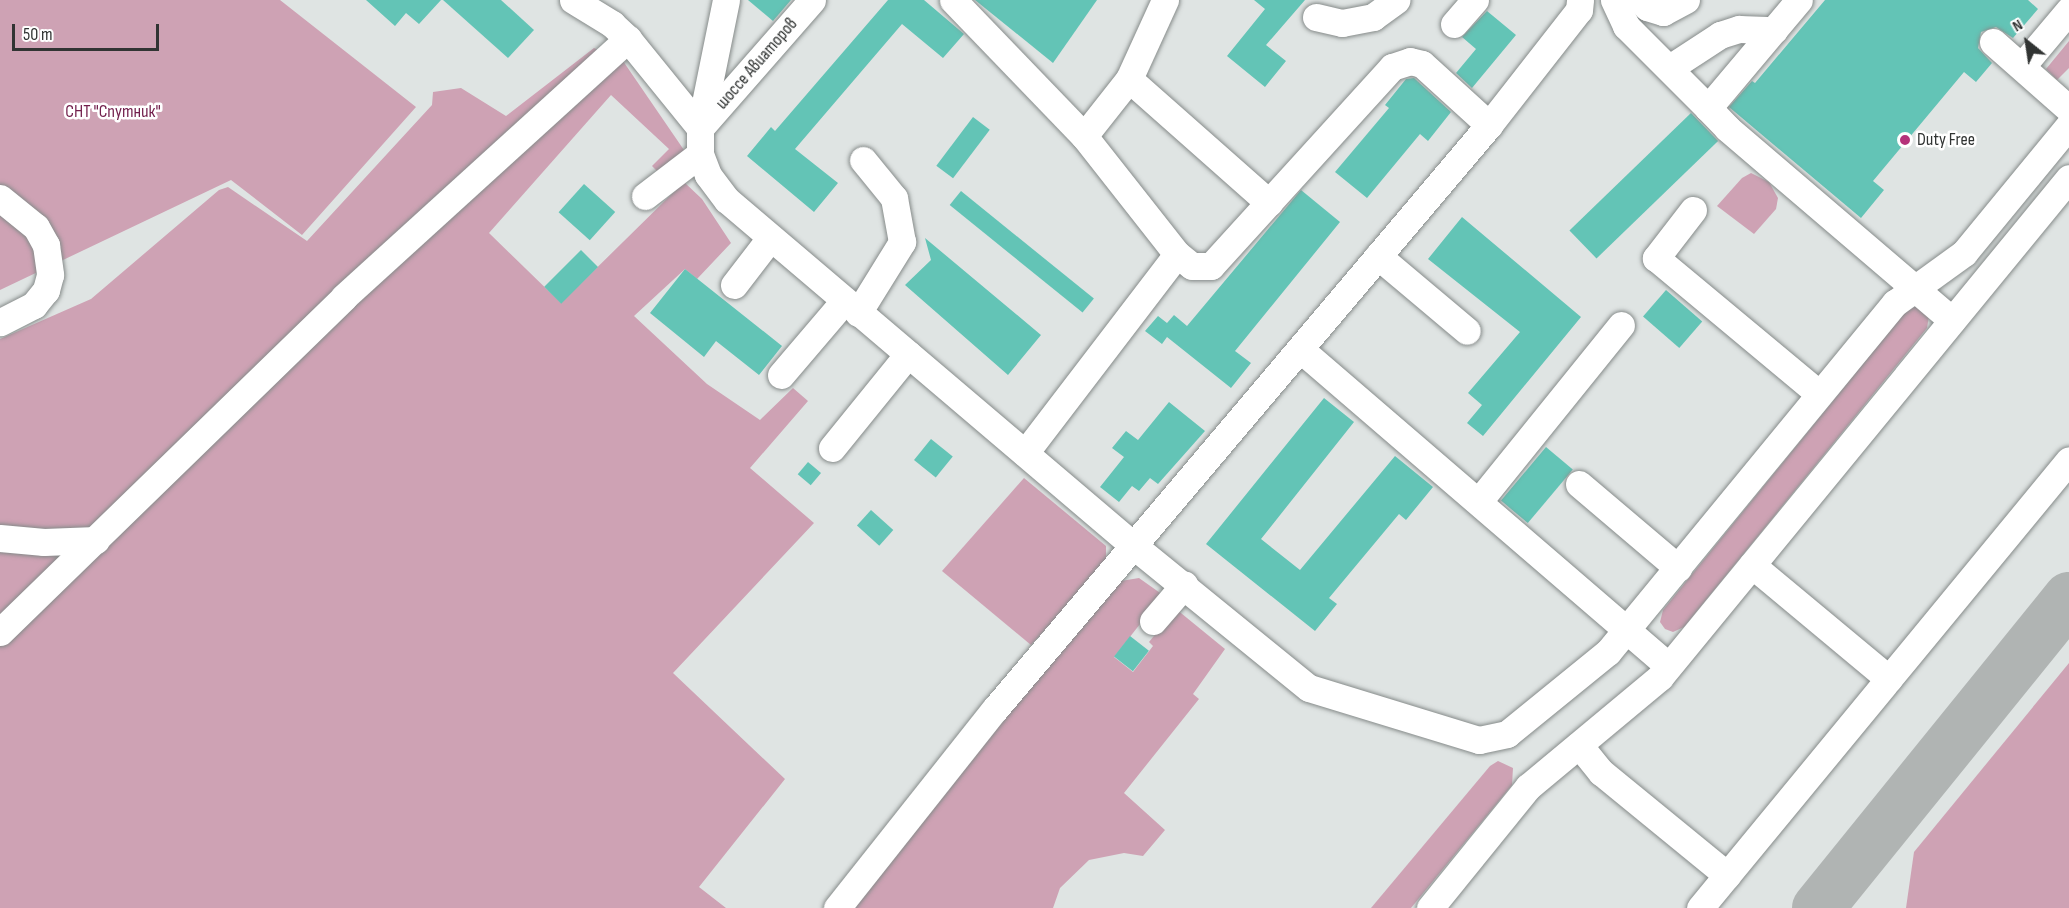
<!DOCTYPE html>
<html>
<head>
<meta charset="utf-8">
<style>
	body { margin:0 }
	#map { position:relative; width:2069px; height:908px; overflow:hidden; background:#dfe4e3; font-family:"Sofia Sans Condensed",sans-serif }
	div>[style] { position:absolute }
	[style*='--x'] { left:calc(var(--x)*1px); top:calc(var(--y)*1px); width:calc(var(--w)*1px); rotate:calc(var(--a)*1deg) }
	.green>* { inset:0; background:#cea2b4 }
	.taxiway>* { height:52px; margin:-26px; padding:0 26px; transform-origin:26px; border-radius:26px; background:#b0b4b3 }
	.building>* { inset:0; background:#63c4b6; transform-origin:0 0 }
	.roads { filter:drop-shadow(0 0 2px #868b8a) drop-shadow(0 0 2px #868b8a) }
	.minor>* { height:27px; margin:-13.5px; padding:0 13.5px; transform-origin:13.5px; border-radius:13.5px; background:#fff }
	.dots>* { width:16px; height:16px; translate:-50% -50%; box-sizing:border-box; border:3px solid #fff; border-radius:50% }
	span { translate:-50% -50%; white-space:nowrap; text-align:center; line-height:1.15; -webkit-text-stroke:5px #fff; paint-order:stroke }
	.street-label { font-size:18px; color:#313433 }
	.park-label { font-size:18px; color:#721f4c }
	.poi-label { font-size:18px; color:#313433 }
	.left { translate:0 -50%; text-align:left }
	.north { position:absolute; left:1997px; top:12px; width:60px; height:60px; -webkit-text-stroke:4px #fff; paint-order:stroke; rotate:330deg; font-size:16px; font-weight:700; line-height:24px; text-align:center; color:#313433 }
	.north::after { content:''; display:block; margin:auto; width:21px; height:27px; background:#313433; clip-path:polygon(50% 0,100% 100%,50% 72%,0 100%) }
	.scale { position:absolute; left:12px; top:24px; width:147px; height:27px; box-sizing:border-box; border:3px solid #313433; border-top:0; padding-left:8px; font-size:18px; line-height:21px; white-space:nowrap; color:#313433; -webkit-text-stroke:4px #fff; paint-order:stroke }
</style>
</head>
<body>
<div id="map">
	<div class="green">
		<div style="clip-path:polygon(0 0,280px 0,416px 107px,302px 235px,231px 180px,0 290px)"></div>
		<div style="clip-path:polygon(2069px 41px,2069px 68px,2057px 80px,2046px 69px)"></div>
		<div style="clip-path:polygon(594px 48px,623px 61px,686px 153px,659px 173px,652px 166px,669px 149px,611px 95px,489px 233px,561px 303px,684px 182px,702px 199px,731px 243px,697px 279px,685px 269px,634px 316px,707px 384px,760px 420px,793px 388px,808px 401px,750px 468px,814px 523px,673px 673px,785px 779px,699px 887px,726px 908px,0 908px,0 339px,91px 299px,219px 190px,228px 187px,307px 241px,432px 105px,433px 92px,461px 88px,506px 116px)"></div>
		<div style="clip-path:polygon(1751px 173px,1769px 182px,1778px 198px,1776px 209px,1754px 234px,1717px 206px,1742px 178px)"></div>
		<div style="clip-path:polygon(1916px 306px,1929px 316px,1927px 328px,1684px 627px,1673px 632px,1665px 629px,1660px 622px,1663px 610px,1906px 311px)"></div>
		<div style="clip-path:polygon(1024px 478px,1106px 546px,1106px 564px,1031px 645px,942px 571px)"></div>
		<div style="clip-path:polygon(1139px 578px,1163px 595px,1114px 657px,1133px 672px,1153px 646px,1149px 642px,1176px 609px,1225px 649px,1193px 694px,1199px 699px,1124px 793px,1165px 830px,1143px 856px,1124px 853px,1089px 860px,1060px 888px,1053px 908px,849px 908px,1115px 582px)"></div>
		<div style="clip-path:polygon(2069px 663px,2069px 908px,1906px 908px,1914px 852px)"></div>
		<div style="clip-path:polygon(1498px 761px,1513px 768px,1512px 785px,1411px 908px,1371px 908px,1490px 766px)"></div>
	</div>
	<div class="taxiway">
		<div style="--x:1818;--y:908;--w:399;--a:-51"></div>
	</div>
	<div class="building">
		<div style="clip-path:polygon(366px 0,441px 0,419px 24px,406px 13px,395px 26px)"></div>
		<div style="clip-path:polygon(443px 0,501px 0,534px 30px,508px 58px)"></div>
		<div style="clip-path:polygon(748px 0,791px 0,773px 21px)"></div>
		<div style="clip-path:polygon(888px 0,924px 0,964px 34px,943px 58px,902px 24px,795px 149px,838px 183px,814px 212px,747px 156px,771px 127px,775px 131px)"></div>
		<div style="clip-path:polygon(975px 0,1097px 0,1053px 63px)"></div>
		<div style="clip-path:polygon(1254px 0,1305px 0,1266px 45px,1286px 61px,1265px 87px,1227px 56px,1265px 9px)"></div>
		<div style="clip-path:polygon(1825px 0,2028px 0,2038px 9px,2013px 38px,1996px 27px,1981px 32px,1978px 48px,1992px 63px,1976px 82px,1964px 72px,1873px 181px,1884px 190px,1861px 218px,1729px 107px,1752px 81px,1755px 83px)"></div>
		<div style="clip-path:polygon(1487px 11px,1516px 35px,1472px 88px,1456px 73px,1476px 49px,1462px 37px)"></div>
		<div style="clip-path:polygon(1414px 78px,1451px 112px,1428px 141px,1420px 134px,1367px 198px,1335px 172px,1389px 108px,1385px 105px,1406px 79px)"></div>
		<div style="left:1691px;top:113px;width:39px;height:169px;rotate:46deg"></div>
		<div style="left:973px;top:117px;width:21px;height:61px;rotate:37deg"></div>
		<div style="left:584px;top:184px;width:42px;height:38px;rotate:42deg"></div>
		<div style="clip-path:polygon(1301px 190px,1340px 222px,1235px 351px,1251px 363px,1231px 388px,1167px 337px,1162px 344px,1145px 331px,1158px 316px,1167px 323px,1174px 315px,1187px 326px)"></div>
		<div style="left:961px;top:191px;width:171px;height:18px;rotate:39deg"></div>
		<div style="clip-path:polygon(1462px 217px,1581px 317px,1483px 436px,1467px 423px,1482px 405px,1468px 393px,1520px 332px,1428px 259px)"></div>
		<div style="clip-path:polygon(925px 238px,1041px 335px,1008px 375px,905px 285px,931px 260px)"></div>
		<div style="left:581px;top:250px;width:24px;height:52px;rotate:45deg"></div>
		<div style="clip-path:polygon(685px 269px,782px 346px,759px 375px,716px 341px,704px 357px,650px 313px)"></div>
		<div style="left:1666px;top:290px;width:48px;height:35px;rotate:41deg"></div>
		<div style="clip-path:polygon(1324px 398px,1354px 422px,1261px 539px,1300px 570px,1395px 456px,1433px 487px,1406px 520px,1399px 514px,1329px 598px,1337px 604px,1315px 631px,1206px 544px)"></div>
		<div style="clip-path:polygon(1169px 402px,1205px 431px,1158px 484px,1150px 478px,1139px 491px,1132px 486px,1119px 502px,1100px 487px,1124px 457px,1112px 448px,1126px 431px,1138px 440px)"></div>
		<div style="left:931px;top:439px;width:28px;height:27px;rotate:39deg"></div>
		<div style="left:1546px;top:447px;width:35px;height:70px;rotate:40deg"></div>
		<div style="left:808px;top:462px;width:17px;height:16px;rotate:40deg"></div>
		<div style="left:871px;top:510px;width:30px;height:21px;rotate:42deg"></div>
		<div style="left:1130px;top:636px;width:24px;height:26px;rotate:38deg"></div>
	</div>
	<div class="roads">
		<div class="minor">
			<div style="--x:573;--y:0;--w:46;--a:31.6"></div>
			<div style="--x:612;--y:24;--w:22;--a:43"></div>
			<div style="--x:628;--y:39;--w:114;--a:51"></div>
			<div style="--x:700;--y:128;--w:170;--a:-48.8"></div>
			<div style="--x:726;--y:0;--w:131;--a:101.5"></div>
			<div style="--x:700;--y:128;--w:26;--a:90"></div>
			<div style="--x:700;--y:154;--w:22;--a:69"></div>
			<div style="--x:708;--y:175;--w:31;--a:53"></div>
			<div style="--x:727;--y:200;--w:534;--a:40.37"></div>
			<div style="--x:1134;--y:546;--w:225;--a:39.1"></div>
			<div style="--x:1309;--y:688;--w:178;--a:17"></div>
			<div style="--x:1479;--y:740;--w:29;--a:-12"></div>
			<div style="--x:1507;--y:734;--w:130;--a:-39.1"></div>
			<div style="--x:1608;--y:652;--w:452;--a:-50.6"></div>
			<div style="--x:1895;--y:303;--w:85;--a:-35.9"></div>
			<div style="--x:1964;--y:253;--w:166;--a:-50.6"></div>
			<div style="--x:953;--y:0;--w:189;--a:46.1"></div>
			<div style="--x:1084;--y:136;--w:150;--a:51.8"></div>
			<div style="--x:1165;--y:0;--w:87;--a:114.5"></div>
			<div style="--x:1129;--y:79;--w:187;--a:41.5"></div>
			<div style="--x:1614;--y:0;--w:29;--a:65"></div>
			<div style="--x:1626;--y:26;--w:116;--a:45"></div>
			<div style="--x:1708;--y:108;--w:141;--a:-49.9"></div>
			<div style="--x:1641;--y:0;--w:9;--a:49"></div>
			<div style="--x:1647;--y:7;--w:17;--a:17"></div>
			<div style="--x:1663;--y:12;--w:26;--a:-28"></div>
			<div style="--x:1316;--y:17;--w:27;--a:13"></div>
			<div style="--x:1342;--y:23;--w:32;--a:-11"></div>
			<div style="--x:1373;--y:17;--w:29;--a:-36"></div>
			<div style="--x:1454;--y:24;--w:32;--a:-49"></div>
			<div style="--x:1993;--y:42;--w:101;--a:41.4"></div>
			<div style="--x:2022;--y:66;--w:73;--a:-50"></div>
			<div style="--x:1671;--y:67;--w:59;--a:-33.1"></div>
			<div style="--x:1720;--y:35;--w:20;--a:-18"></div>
			<div style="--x:1739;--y:29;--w:35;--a:2"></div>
			<div style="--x:1708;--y:108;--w:28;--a:46"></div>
			<div style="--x:1727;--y:128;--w:296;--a:40.5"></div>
			<div style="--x:1084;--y:136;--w:73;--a:-51.7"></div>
			<div style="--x:645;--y:196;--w:69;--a:-37.4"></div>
			<div style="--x:0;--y:198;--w:46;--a:38.9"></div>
			<div style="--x:36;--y:227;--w:21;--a:61"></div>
			<div style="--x:46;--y:245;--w:30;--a:82"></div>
			<div style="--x:50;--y:275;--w:16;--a:105"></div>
			<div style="--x:46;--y:290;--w:19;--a:129"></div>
			<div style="--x:34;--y:305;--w:38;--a:153"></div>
			<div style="--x:1693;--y:210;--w:61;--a:127.6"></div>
			<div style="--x:1656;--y:258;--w:212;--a:39.8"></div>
			<div style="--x:1378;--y:256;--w:116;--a:40.1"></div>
			<div style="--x:734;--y:285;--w:59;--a:-52.5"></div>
			<div style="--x:858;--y:313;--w:84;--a:-58.2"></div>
			<div style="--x:902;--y:242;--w:45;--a:-100.3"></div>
			<div style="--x:894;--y:198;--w:49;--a:-129.2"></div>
			<div style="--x:1300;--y:349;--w:486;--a:40.7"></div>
			<div style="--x:781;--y:375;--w:97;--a:-49.6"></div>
			<div style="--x:832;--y:448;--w:121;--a:-51"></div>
			<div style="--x:1025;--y:453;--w:250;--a:-52.6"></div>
			<div style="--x:1177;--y:254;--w:19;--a:39"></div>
			<div style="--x:1192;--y:266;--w:19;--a:0"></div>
			<div style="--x:1211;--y:266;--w:269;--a:-47.7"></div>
			<div style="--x:1392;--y:67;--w:19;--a:-18"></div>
			<div style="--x:1410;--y:61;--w:12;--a:14"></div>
			<div style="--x:1422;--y:64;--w:91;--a:42.3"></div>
			<div style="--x:1579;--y:484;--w:130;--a:40.3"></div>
			<div style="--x:1479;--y:501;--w:226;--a:-51.1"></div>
			<div style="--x:0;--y:538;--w:44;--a:5.2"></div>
			<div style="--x:44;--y:542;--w:52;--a:-2.2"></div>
			<div style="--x:1752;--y:565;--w:178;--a:39.8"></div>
			<div style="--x:1153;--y:621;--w:48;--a:-49.3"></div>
			<div style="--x:0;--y:632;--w:480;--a:-44.2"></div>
			<div style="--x:344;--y:297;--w:384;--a:-42.3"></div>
			<div style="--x:1579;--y:745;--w:35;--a:51"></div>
			<div style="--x:1601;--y:772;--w:163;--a:39.3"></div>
			<div style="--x:837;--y:908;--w:254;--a:-51.6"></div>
			<div style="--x:995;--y:709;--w:765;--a:-49.77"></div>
			<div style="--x:1489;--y:125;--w:146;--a:-52"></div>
			<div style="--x:1579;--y:10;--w:10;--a:-84"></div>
			<div style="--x:1430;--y:908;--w:156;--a:-51"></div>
			<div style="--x:1528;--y:787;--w:172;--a:-39.8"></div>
			<div style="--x:1660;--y:677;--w:645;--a:-50.66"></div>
			<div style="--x:1700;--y:908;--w:580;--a:-50.52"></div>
		</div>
	</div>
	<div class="dots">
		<div style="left:1905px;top:140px;background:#b5327a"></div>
	</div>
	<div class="street-label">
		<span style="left:757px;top:64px;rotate:-49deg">шоссе Авиаторов</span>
	</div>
	<div class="park-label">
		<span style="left:113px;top:112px">СНТ "Спутник"</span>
	</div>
	<div class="poi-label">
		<span class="left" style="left:1917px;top:140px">Duty Free</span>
	</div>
	<div class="north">N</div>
	<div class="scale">50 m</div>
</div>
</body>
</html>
